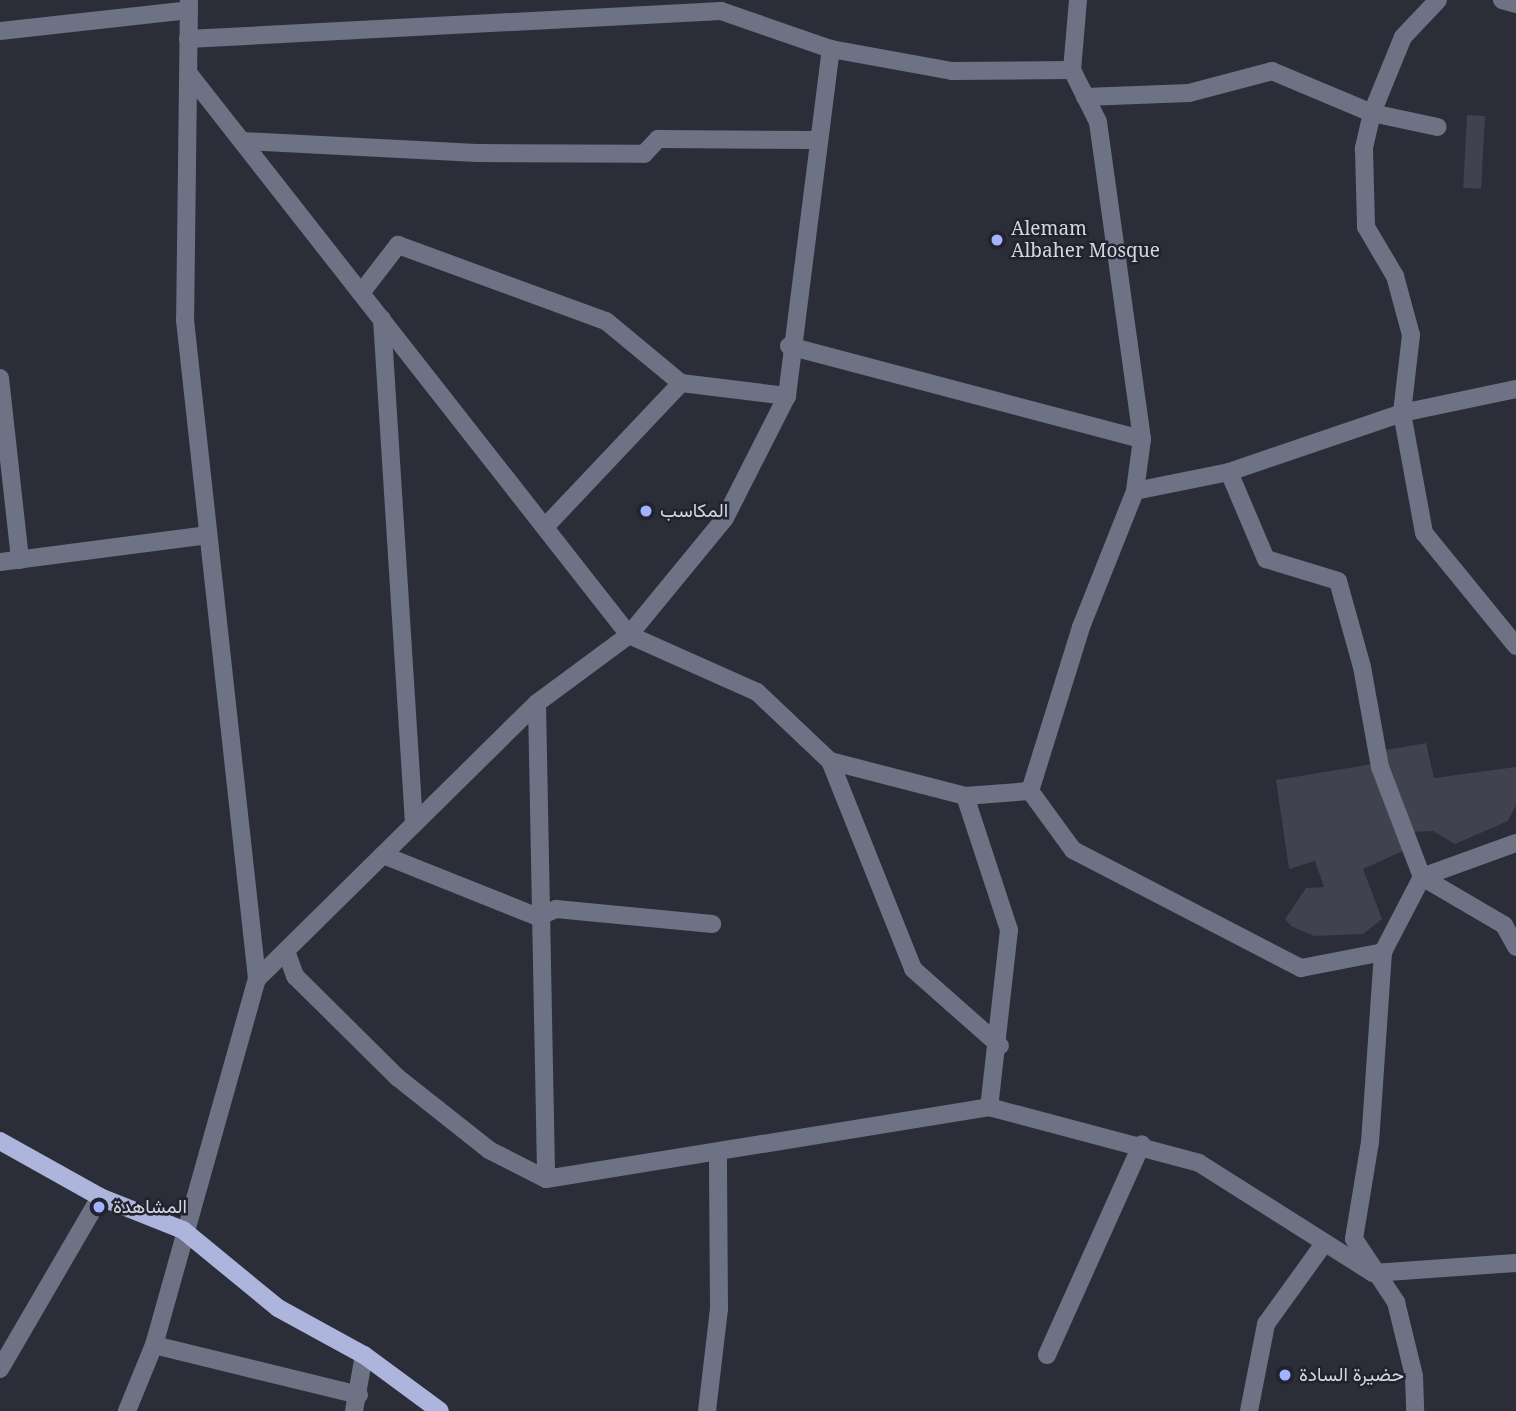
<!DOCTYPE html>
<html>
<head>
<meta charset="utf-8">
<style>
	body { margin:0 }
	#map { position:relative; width:1516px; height:1411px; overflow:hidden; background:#2b2d39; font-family:"Noto Serif",Vazirmatn,serif }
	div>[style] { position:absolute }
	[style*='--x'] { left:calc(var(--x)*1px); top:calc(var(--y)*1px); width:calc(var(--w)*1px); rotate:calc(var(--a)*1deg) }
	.building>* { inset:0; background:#40424f; transform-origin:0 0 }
	.minor>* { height:18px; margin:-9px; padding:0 9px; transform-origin:9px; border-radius:9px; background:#6e7285 }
	.major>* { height:18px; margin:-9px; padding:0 9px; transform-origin:9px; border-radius:9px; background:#adb5dd }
	.dots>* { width:19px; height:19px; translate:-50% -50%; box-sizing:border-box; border:4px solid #21232f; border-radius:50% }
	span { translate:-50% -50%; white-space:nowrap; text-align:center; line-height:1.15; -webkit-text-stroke:5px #21232f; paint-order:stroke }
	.poi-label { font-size:19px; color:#d5d6df }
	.left { translate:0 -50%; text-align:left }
</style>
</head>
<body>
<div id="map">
	<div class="building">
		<div style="left:1467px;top:115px;width:18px;height:73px;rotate:3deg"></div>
		<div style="clip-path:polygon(1426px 743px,1434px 778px,1516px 767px,1516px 805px,1508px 821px,1455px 844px,1433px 831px,1408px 832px,1390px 788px,1386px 750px)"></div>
		<div style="clip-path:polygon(1373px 764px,1403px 851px,1363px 869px,1382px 919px,1363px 934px,1314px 936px,1291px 926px,1285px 919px,1306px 888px,1324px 887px,1315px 861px,1289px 869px,1276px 780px)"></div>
	</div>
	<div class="minor">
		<div style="--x:189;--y:0;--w:320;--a:90.7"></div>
		<div style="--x:185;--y:320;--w:663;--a:83.76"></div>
		<div style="--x:1078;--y:0;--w:70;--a:94.9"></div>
		<div style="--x:1072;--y:70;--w:58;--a:63.4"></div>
		<div style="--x:1098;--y:122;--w:320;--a:82.1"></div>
		<div style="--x:1142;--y:439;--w:52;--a:97.7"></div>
		<div style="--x:1438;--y:0;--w:51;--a:133.4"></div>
		<div style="--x:1403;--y:37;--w:82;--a:112.2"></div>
		<div style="--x:1372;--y:113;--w:37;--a:103"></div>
		<div style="--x:1364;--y:149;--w:78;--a:88.5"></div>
		<div style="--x:1366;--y:227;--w:57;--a:59.4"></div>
		<div style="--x:1395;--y:276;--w:61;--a:74.8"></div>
		<div style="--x:1411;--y:335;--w:79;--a:96.6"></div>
		<div style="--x:1402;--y:413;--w:122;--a:79.6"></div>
		<div style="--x:1424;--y:533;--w:146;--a:50.8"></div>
		<div style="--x:1502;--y:0;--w:15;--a:16"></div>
		<div style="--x:0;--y:31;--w:190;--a:-6.3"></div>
		<div style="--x:188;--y:39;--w:534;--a:-3.01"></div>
		<div style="--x:721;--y:11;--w:116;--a:19.1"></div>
		<div style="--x:831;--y:49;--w:123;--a:10.3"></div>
		<div style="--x:952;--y:71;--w:120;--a:-0.5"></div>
		<div style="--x:189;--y:74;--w:713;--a:51.89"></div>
		<div style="--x:629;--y:635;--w:140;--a:24"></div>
		<div style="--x:757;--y:692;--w:100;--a:43.4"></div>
		<div style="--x:830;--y:761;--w:139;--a:14.5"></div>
		<div style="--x:965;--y:796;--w:65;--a:-4.4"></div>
		<div style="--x:1030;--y:791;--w:73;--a:53.9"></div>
		<div style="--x:1073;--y:850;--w:257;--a:27.4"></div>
		<div style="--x:1301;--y:968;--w:84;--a:-11"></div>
		<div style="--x:1383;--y:952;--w:190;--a:93.9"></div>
		<div style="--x:1370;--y:1142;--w:98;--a:99.4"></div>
		<div style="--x:1354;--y:1239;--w:76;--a:56.3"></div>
		<div style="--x:1396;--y:1302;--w:76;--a:76.3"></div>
		<div style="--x:1414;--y:1376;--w:35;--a:88"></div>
		<div style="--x:1085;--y:97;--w:104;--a:-2.2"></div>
		<div style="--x:1189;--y:93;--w:86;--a:-14.8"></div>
		<div style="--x:1272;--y:71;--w:108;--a:22.8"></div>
		<div style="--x:1372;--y:113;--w:67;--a:12"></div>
		<div style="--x:242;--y:141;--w:235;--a:2.9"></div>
		<div style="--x:477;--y:153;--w:167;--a:0.3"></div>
		<div style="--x:644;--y:154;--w:21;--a:-47"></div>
		<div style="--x:658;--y:139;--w:161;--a:0.4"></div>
		<div style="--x:361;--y:293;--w:61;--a:-52.4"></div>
		<div style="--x:398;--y:245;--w:221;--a:20.1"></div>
		<div style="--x:606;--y:321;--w:97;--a:39.6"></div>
		<div style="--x:382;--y:319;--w:506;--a:86.37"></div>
		<div style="--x:789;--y:346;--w:365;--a:14.8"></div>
		<div style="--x:0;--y:378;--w:183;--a:83.7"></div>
		<div style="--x:1229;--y:472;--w:95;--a:67"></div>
		<div style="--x:1266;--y:559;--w:75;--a:17"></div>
		<div style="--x:1338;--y:581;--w:89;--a:74.4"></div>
		<div style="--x:1362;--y:667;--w:102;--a:79.8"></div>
		<div style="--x:1380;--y:767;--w:118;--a:69.1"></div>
		<div style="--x:1422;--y:877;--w:85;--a:117.5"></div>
		<div style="--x:545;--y:527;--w:198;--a:-46.6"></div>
		<div style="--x:681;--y:383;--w:107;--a:7"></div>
		<div style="--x:0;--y:562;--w:210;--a:-7.4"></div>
		<div style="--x:537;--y:703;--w:476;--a:88.9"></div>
		<div style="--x:830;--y:761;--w:224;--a:68.2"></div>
		<div style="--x:913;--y:969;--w:116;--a:41.5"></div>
		<div style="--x:1030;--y:791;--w:172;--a:-72.7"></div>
		<div style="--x:1081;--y:627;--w:146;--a:-68.3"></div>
		<div style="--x:1135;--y:491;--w:96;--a:-11.4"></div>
		<div style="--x:1229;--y:472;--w:183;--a:-18.8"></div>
		<div style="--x:1402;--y:413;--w:116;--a:-11.9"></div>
		<div style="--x:965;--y:796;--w:141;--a:71.8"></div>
		<div style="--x:1009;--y:930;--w:178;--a:96.4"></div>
		<div style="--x:1516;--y:843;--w:100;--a:160.1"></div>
		<div style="--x:1422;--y:877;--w:95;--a:30.3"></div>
		<div style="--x:1504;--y:925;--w:25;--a:61"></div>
		<div style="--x:383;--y:855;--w:167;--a:21.8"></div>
		<div style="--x:538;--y:917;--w:20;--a:-24"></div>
		<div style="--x:556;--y:909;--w:157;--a:5.5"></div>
		<div style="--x:286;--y:951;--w:27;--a:70"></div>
		<div style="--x:295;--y:976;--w:144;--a:44.7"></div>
		<div style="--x:397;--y:1077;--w:117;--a:38.4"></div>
		<div style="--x:489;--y:1150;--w:64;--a:27"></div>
		<div style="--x:546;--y:1179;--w:449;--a:-9.2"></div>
		<div style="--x:989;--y:1107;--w:217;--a:14.9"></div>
		<div style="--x:1199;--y:1163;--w:206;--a:32.3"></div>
		<div style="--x:1373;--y:1273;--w:143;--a:-4"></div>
		<div style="--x:154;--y:1345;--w:211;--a:13.7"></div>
		<div style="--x:1047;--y:1355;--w:231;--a:-65.8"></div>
		<div style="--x:0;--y:1369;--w:199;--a:-59.8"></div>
		<div style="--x:127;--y:1411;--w:71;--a:-67.8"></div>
		<div style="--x:154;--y:1345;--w:380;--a:-74.3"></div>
		<div style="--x:257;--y:979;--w:393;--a:-44.6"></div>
		<div style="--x:537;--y:703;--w:114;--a:-36.5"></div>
		<div style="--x:629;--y:635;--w:151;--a:-50.6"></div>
		<div style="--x:725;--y:518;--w:137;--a:-63.1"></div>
		<div style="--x:787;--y:396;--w:350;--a:-82.8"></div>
		<div style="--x:354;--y:1411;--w:57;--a:-79.9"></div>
		<div style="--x:707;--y:1411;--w:103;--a:-83.3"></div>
		<div style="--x:719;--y:1309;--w:157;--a:-90.4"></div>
		<div style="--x:1249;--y:1411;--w:89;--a:-78.9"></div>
		<div style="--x:1266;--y:1324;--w:97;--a:-54.2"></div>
	</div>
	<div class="major">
		<div style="--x:0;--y:1141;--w:115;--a:29.2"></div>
		<div style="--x:100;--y:1197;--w:89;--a:21.7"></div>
		<div style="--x:183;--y:1230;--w:123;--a:39.4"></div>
		<div style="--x:278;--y:1308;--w:98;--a:28.7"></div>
		<div style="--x:364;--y:1355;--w:94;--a:36.4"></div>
	</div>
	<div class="dots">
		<div style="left:997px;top:240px;background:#a4b1fc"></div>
		<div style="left:646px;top:511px;background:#a4b1fc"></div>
		<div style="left:99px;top:1207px;background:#a4b1fc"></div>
		<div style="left:1285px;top:1375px;background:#a4b1fc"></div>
	</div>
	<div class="poi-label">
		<span class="left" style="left:1011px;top:240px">Alemam<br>Albaher Mosque</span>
		<span class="left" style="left:660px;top:511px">المكاسب</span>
		<span class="left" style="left:113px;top:1207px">المشاهدة</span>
		<span class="left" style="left:1299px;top:1375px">حضيرة السادة</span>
	</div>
</div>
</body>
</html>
